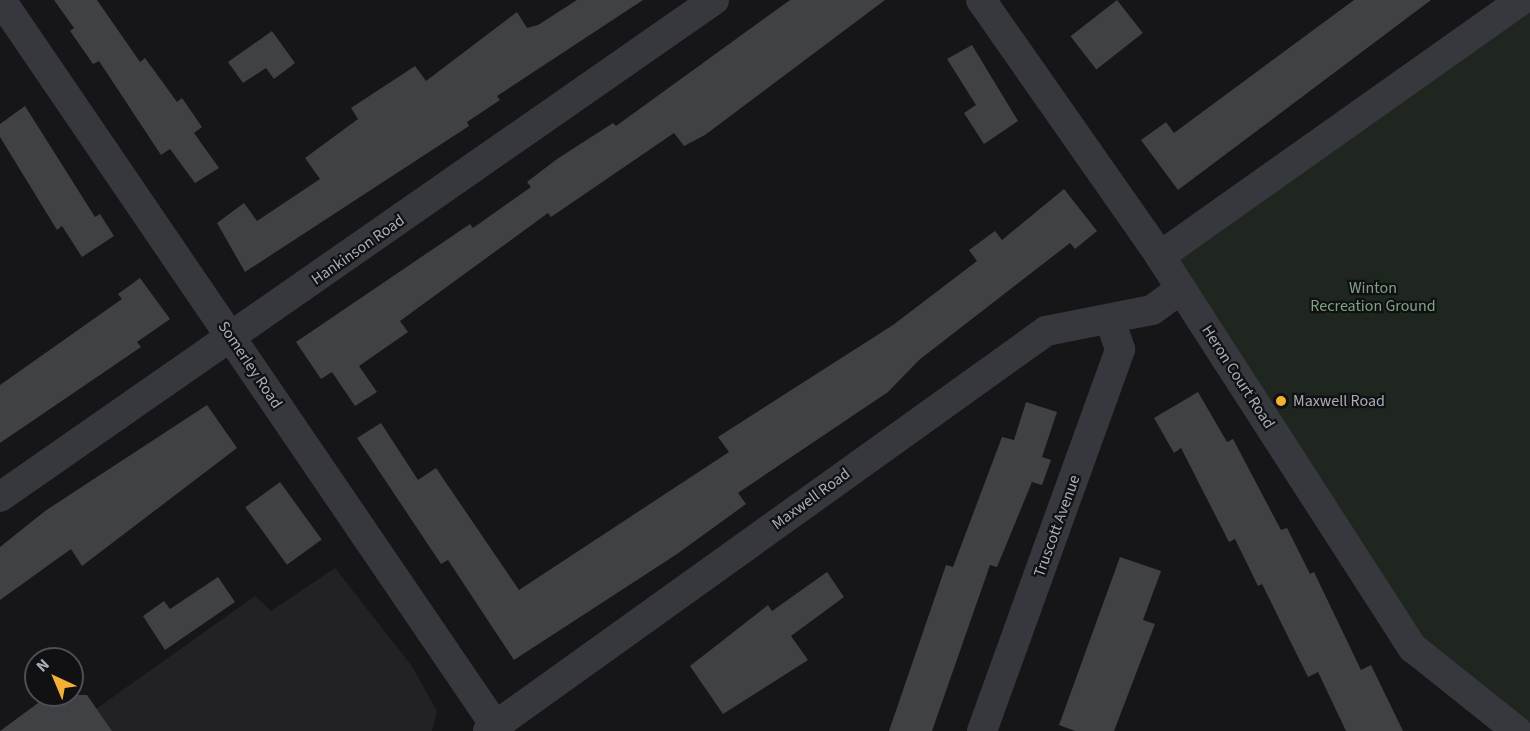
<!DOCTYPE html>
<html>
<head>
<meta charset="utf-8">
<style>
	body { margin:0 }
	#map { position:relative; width:1530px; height:731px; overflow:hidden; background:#161618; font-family:"Source Sans 3",sans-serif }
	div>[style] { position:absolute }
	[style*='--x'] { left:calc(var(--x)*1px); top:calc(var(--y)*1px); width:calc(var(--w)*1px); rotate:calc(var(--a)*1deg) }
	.built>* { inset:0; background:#222225 }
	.green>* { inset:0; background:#1e261f }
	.building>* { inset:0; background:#404145; transform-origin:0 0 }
	.street>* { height:30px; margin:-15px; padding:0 15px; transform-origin:15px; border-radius:15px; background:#37383d }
	.dots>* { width:16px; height:16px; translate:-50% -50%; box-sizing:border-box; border:3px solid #111113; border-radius:50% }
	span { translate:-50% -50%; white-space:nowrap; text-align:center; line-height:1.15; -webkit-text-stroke:4.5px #111113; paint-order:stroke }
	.street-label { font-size:16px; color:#a8adb8 }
	.park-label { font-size:16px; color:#7fa381 }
	.poi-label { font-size:16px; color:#a8adb8 }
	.left { translate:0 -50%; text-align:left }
	.north { position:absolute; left:24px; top:647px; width:60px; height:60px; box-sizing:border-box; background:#111113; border:2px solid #4d4f55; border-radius:50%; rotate:316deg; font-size:16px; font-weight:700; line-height:24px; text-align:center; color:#a8adb8 }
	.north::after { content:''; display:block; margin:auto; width:21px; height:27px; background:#f2b134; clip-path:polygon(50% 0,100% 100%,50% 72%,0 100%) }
</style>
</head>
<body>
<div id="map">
	<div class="built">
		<div style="clip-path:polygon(335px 568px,411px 665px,437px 711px,432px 731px,65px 731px,255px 596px,271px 611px)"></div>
	</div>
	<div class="green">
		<div style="clip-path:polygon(1530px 0,1530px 731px,1413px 648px,1160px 256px)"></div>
	</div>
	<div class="building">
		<div style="clip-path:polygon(54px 0,97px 0,140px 62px,145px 58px,177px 102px,182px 98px,202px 127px,194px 133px,219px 168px,195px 183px,170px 149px,161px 155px,99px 61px,93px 64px,70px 31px,74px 28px)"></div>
		<div style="clip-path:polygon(577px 0,643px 0,497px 96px,500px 100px,467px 122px,469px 126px,245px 272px,217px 223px,244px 203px,257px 221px,320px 179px,305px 158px,358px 119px,351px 108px,415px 66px,426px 81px,517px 12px,527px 28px,538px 25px)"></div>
		<div style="clip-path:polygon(790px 0,885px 0,705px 135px,684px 146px,674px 133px,551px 217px,548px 213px,400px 321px,408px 332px,359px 366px,377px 392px,355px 406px,332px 372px,321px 379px,296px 342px,470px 224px,473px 228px,531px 187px,527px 182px,557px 159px,613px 123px,616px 126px)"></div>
		<div style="left:1117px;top:0;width:42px;height:59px;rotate:52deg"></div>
		<div style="clip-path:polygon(1354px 0,1431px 0,1178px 190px,1141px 140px,1166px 122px,1174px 133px)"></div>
		<div style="clip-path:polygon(272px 31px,295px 63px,274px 79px,266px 68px,243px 83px,228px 62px)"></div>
		<div style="clip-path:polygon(972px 45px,1018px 121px,984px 144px,964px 113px,976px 105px,947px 59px)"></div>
		<div style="clip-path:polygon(25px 106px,95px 217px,100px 214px,114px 236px,82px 257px,62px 226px,57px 230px,0 137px,0 124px)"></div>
		<div style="clip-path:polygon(1064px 189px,1097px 231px,1075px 249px,1070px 243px,919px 360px,888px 392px,738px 493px,746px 504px,677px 554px,514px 660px,448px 560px,441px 564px,357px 438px,381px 423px,418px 480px,436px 468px,519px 590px,729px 452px,718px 437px,893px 325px,977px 261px,969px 250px,995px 231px,1002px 240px)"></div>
		<div style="clip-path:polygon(140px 278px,170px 319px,137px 342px,141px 347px,0 443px,0 385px,122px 299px,118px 294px)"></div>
		<div style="clip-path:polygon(1198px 392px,1227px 442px,1233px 439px,1281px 530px,1287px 528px,1310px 574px,1314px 572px,1361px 670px,1371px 665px,1403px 731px,1346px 731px,1318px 672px,1308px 677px,1262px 584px,1258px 586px,1235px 539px,1229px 542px,1181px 448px,1174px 453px,1154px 418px)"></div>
		<div style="clip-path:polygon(1026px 402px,1057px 412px,1042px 457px,1051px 460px,1042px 485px,1032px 482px,997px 567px,990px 565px,932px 731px,889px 731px,946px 565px,953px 567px,1002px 437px,1014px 440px)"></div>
		<div style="clip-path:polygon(207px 405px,237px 448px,82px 566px,71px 549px,0 600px,0 547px,45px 511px)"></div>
		<div style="left:280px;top:482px;width:71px;height:43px;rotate:54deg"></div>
		<div style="clip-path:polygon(1120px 557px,1161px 571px,1143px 620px,1155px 624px,1114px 731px,1075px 731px,1059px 725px)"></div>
		<div style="clip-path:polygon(827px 572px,844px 597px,791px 636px,808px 660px,723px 714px,690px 666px,768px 605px,772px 611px)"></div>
		<div style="clip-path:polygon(218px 577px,235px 602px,165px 650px,143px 616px,164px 601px,170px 609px)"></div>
		<div style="clip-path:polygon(49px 695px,87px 695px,112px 731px,0 731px)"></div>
	</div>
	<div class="street">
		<div style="--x:1;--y:0;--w:885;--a:55.74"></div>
		<div style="--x:981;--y:0;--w:312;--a:55"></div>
		<div style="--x:1160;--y:256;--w:467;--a:57.2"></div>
		<div style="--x:1413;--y:648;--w:133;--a:38.6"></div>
		<div style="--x:1160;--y:256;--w:443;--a:-35.3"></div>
		<div style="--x:0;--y:497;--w:870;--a:-34.84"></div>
		<div style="--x:488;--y:731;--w:687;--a:-35.63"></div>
		<div style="--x:1046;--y:331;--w:108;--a:-11.2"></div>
		<div style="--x:1152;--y:310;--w:36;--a:-36"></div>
		<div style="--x:982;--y:731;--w:406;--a:-70.1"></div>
		<div style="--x:1120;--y:349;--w:31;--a:-109"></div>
	</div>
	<div class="dots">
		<div style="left:1281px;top:401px;background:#f2b134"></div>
	</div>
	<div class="street-label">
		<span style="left:358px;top:250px;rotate:-35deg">Hankinson Road</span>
		<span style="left:250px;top:365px;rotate:56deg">Somerley Road</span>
		<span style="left:1238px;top:377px;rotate:57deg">Heron Court Road</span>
		<span style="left:811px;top:499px;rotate:-36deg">Maxwell Road</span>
		<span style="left:1057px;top:526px;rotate:-70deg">Truscott Avenue</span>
	</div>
	<div class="park-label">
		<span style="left:1373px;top:297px">Winton<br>Recreation Ground</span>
	</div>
	<div class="poi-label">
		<span class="left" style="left:1293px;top:401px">Maxwell Road</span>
	</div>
	<div class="north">N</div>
</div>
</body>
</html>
